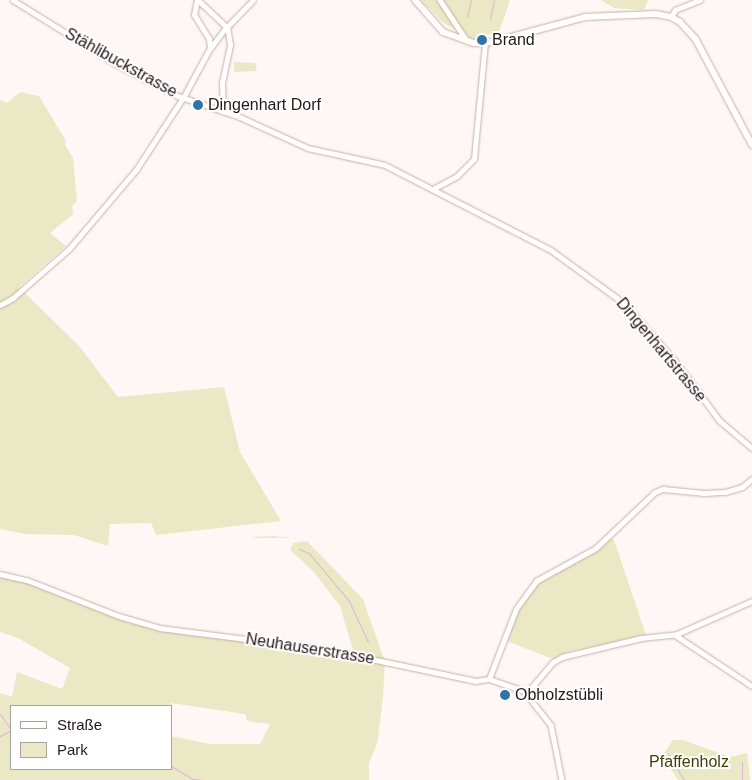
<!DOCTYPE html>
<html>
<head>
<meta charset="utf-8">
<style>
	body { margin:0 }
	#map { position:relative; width:752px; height:780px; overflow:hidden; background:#fef7f5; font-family:Arial,sans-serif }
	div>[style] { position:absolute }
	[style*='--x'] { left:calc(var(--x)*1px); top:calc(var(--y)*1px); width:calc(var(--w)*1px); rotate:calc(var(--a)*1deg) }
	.green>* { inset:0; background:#ebe8c5 }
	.stream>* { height:1px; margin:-0.5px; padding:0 0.5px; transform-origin:0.5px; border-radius:0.5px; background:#deb5d0 }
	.roads { filter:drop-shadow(0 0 1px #cbada2) drop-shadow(0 0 1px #cbada2) }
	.street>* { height:4.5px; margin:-2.25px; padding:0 2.25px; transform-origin:2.25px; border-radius:2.25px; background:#fff }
	.secondary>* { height:6px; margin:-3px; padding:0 3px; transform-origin:3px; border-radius:3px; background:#fff }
	.dots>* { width:14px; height:14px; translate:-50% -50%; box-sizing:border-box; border:2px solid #fff; border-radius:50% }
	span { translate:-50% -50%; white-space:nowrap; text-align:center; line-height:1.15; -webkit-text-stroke:4px #fff; paint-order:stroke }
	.poi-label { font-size:16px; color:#231815 }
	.left { translate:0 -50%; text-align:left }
	.street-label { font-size:16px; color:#231815 }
	.park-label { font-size:16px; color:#433d06 }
	.legend { position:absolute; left:10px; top:705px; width:162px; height:65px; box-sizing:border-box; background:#fff; border:1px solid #a7a3a1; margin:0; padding:6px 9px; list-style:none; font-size:15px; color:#231815 }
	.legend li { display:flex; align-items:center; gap:10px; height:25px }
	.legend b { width:25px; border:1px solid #a7a3a1 }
</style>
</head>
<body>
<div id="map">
	<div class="green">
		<div style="clip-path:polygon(421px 0,510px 0,499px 32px,472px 39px,442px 22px)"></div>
		<div style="clip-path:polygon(601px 0,648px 0,644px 10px,614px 8px)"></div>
		<div style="clip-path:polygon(234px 62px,255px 63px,257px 71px,234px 72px)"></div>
		<div style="clip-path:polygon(20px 92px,39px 96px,66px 141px,65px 145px,73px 158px,77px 201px,72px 206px,73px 214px,50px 233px,66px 246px,19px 287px,80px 347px,118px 397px,224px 387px,240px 452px,281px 521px,156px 535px,151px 523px,110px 524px,108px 546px,74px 535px,25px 534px,0 529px,0 100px,7px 103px)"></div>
		<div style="clip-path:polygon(272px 536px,292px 538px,252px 538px,253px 537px)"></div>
		<div style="clip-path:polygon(609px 538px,614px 540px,646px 635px,568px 652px,553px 659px,507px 641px,524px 598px,533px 587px,598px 549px)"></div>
		<div style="clip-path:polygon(evenodd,307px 541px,363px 599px,385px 662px,383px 698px,377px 744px,369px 763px,369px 780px,0 780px,0 693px,12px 697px,17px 672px,62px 689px,70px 668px,18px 638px,0 632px,0 574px,27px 580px,119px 616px,160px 628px,354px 654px,340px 606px,313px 571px,290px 550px,293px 543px,307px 541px,171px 703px,245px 714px,247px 721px,270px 724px,260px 744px,209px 744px,171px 736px,171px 769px,11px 769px,11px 706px,171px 706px,171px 703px)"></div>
		<div style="clip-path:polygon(673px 740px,683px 740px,730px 757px,747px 753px,750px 780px,678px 780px,662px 756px)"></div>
	</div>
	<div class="stream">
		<div style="--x:467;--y:17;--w:17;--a:-77"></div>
		<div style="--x:490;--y:20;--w:20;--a:-79"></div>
		<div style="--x:299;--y:549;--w:11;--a:22"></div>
		<div style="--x:309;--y:553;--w:62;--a:50.2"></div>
		<div style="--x:349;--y:601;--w:45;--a:65.1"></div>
		<div style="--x:0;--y:714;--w:19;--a:55"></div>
		<div style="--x:0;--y:736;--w:11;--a:-27"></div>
		<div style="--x:668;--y:754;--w:31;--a:58"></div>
		<div style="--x:742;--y:762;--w:18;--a:90"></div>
		<div style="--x:171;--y:766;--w:26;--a:31"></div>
		<div style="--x:193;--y:779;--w:12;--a:5"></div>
	</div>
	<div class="roads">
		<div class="street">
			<div style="--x:13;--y:0;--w:123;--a:31.8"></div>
			<div style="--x:118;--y:65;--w:68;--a:27.3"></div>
			<div style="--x:178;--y:96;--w:65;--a:18.7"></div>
			<div style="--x:240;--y:117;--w:75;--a:24.5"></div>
			<div style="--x:308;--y:148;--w:79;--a:12.4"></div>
			<div style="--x:385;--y:165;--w:186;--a:27.1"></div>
			<div style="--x:551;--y:250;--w:90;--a:36"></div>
			<div style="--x:624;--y:303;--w:81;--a:48.5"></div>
			<div style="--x:678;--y:364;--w:71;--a:53.6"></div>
			<div style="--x:720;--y:421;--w:42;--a:40.2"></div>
			<div style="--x:198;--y:0;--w:40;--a:43"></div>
			<div style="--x:227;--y:27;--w:26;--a:127"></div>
			<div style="--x:440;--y:0;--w:49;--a:56.6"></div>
			<div style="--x:671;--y:17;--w:8;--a:-60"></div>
			<div style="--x:675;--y:10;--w:27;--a:-22"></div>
			<div style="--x:223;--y:112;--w:29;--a:-92"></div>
			<div style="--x:222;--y:83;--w:39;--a:-78"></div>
			<div style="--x:230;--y:45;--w:18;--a:-99"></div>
			<div style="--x:227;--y:27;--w:37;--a:-46"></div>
			<div style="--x:433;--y:189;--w:27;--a:-28"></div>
			<div style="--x:457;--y:176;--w:24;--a:-45"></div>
			<div style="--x:474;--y:159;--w:117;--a:-84.6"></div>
			<div style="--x:0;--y:305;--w:15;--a:-28"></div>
			<div style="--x:13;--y:298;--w:74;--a:-41.2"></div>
			<div style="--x:69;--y:249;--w:104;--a:-49.7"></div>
			<div style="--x:136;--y:170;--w:86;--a:-56.9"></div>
			<div style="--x:183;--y:98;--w:57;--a:-61.6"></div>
			<div style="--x:210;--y:48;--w:9;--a:-96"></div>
			<div style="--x:209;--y:39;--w:28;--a:-122"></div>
			<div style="--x:194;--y:15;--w:15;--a:-79"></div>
			<div style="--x:0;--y:574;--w:28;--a:13"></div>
			<div style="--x:27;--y:580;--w:99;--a:21.4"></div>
			<div style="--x:119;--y:616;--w:43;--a:16.3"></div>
			<div style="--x:160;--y:628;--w:165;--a:7.3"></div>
			<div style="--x:324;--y:649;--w:155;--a:11.9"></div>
			<div style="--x:476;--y:681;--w:13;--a:-9"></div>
			<div style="--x:489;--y:679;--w:37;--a:19"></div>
			<div style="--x:524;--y:691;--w:43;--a:51.5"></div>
			<div style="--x:551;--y:725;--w:56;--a:78.7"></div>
			<div style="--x:675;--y:635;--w:92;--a:33.5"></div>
			<div style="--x:489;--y:679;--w:75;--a:-68.9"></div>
			<div style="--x:516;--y:609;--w:34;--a:-54"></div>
			<div style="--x:536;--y:581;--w:68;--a:-28.8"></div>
			<div style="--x:596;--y:548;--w:81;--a:-43.5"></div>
			<div style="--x:655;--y:492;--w:9;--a:-21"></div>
			<div style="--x:663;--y:489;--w:41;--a:5.6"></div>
			<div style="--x:704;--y:493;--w:21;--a:-3"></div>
			<div style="--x:725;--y:492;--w:18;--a:-16"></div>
			<div style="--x:742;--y:487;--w:13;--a:-39"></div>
			<div style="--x:527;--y:693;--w:39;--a:-50"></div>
			<div style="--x:552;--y:663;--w:12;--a:-31"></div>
			<div style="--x:562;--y:657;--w:81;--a:-13.5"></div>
			<div style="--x:641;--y:638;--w:36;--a:-6"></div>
			<div style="--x:677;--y:634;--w:82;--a:-23.7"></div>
		</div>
		<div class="secondary">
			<div style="--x:415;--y:0;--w:43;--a:48.8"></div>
			<div style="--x:443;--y:32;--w:33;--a:20"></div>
			<div style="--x:474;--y:43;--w:19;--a:-3"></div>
			<div style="--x:493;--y:42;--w:95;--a:-15.2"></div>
			<div style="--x:585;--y:17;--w:71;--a:-2.4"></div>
			<div style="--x:656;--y:14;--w:15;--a:11"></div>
			<div style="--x:671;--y:17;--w:10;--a:29"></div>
			<div style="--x:680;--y:22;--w:24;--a:48"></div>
			<div style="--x:696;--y:40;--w:119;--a:61.9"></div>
		</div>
	</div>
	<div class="dots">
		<div style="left:482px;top:40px;background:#3073a9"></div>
		<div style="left:198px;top:105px;background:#3073a9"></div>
		<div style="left:505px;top:695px;background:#3073a9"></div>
	</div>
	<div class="poi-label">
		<span class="left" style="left:492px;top:40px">Brand</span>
		<span class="left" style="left:208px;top:105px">Dingenhart Dorf</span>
		<span class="left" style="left:515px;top:695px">Obholzstübli</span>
	</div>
	<div class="street-label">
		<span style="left:121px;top:63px;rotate:29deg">Stählibuckstrasse</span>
		<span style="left:661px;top:350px;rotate:50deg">Dingenhartstrasse</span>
		<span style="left:310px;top:649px;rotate:9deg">Neuhauserstrasse</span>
	</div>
	<div class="park-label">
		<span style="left:689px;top:762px">Pfaffenholz</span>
	</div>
	<ul class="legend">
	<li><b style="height:6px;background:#fff"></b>Straße</li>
	<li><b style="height:14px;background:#ebe8c5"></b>Park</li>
	</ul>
</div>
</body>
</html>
